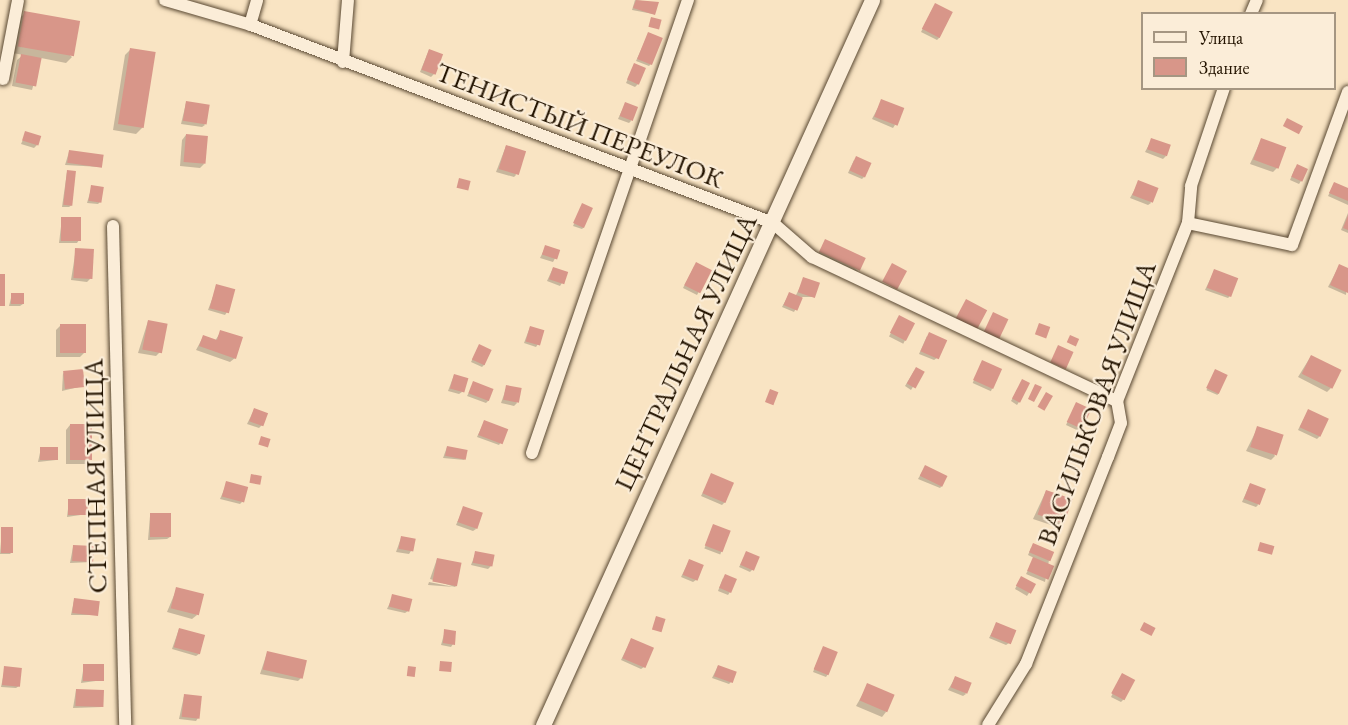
<!DOCTYPE html>
<html>
<head>
<meta charset="utf-8">
<style>
	body { margin:0 }
	#map { position:relative; width:1348px; height:725px; overflow:hidden; background:#f9e4c3; font-family:"EB Garamond",serif }
	div>[style] { position:absolute }
	[style*='--x'] { left:calc(var(--x)*1px); top:calc(var(--y)*1px); width:calc(var(--w)*1px); rotate:calc(var(--a)*1deg) }
	.shadow>* { inset:0; background:#0003; transform-origin:0 0 }
	.building>* { inset:0; background:#d89689; transform-origin:0 0 }
	.roads { filter:drop-shadow(0 0 2px #594832) drop-shadow(0 0 2px #594832) }
	.minor>* { height:12px; margin:-6px; padding:0 6px; transform-origin:6px; border-radius:6px; background:#fbedd8 }
	.tertiary>* { height:15px; margin:-7.5px; padding:0 7.5px; transform-origin:7.5px; border-radius:7.5px; background:#fbedd8 }
	span { translate:-50% -50%; white-space:nowrap; text-align:center; line-height:1.15; -webkit-text-stroke:4.5px #fbedd8; paint-order:stroke }
	.street-label { font-size:27px; color:#241401 }
	.legend { position:absolute; left:1141px; top:12px; width:195px; height:78px; box-sizing:border-box; background:#fbedd8; border:2px solid #a59682; margin:0; padding:8px 10px; list-style:none; font-size:18px; color:#241401 }
	.legend li { display:flex; align-items:center; gap:12px; height:30px }
	.legend b { width:30px; border:2px solid #a59682 }
</style>
</head>
<body>
<div id="map">
	<div class="shadow">
		<div style="clip-path:polygon(635px 0,657px 3px,653px 14px,632px 10px)"></div>
		<div style="clip-path:polygon(933px 8px,940px 37px,937px 40px,921px 32px)"></div>
		<div style="clip-path:polygon(25px 13px,72px 57px,66px 63px,41px 58px,32px 90px,12px 86px,17px 60px,23px 55px,13px 53px,19px 19px)"></div>
		<div style="clip-path:polygon(648px 34px,651px 64px,649px 66px,636px 61px)"></div>
		<div style="clip-path:polygon(131px 49px,142px 128px,136px 134px,113px 130px,125px 55px)"></div>
		<div style="clip-path:polygon(429px 50px,434px 74px,431px 77px,420px 72px)"></div>
		<div style="clip-path:polygon(634px 65px,638px 84px,635px 87px,626px 83px)"></div>
		<div style="clip-path:polygon(882px 100px,895px 125px,893px 128px,872px 119px)"></div>
		<div style="clip-path:polygon(186px 103px,205px 125px,202px 127px,181px 124px)"></div>
		<div style="clip-path:polygon(625px 104px,631px 121px,629px 123px,618px 119px)"></div>
		<div style="clip-path:polygon(26px 133px,37px 145px,34px 148px,21px 144px)"></div>
		<div style="clip-path:polygon(186px 135px,204px 164px,200px 168px,180px 166px,182px 140px)"></div>
		<div style="clip-path:polygon(1152px 139px,1166px 156px,1163px 159px,1145px 152px)"></div>
		<div style="clip-path:polygon(1261px 140px,1277px 168px,1273px 172px,1250px 164px)"></div>
		<div style="clip-path:polygon(506px 146px,516px 175px,514px 177px,496px 172px)"></div>
		<div style="clip-path:polygon(69px 152px,101px 167px,65px 165px)"></div>
		<div style="clip-path:polygon(854px 160px,864px 177px,862px 179px,848px 173px)"></div>
		<div style="clip-path:polygon(1295px 168px,1301px 181px,1299px 184px,1290px 180px)"></div>
		<div style="clip-path:polygon(67px 172px,72px 205px,69px 207px,62px 207px)"></div>
		<div style="clip-path:polygon(1139px 182px,1151px 203px,1148px 205px,1130px 198px)"></div>
		<div style="clip-path:polygon(1334px 184px,1348px 189px,1348px 205px,1328px 196px)"></div>
		<div style="clip-path:polygon(92px 186px,100px 202px,98px 204px,87px 203px)"></div>
		<div style="clip-path:polygon(583px 205px,584px 227px,582px 229px,573px 226px)"></div>
		<div style="clip-path:polygon(1348px 213px,1348px 233px,1341px 230px)"></div>
		<div style="clip-path:polygon(62px 218px,79px 240px,77px 243px,59px 243px)"></div>
		<div style="clip-path:polygon(826px 241px,858px 271px,854px 275px,816px 257px)"></div>
		<div style="clip-path:polygon(546px 246px,559px 251px,553px 262px,540px 258px)"></div>
		<div style="clip-path:polygon(76px 249px,90px 279px,87px 282px,71px 280px)"></div>
		<div style="clip-path:polygon(1339px 266px,1348px 270px,1346px 295px,1328px 287px)"></div>
		<div style="clip-path:polygon(694px 267px,710px 271px,697px 295px,683px 288px)"></div>
		<div style="clip-path:polygon(553px 268px,562px 283px,560px 286px,547px 281px)"></div>
		<div style="clip-path:polygon(1214px 271px,1230px 296px,1228px 298px,1205px 290px)"></div>
		<div style="clip-path:polygon(804px 279px,813px 297px,802px 297px,794px 312px,782px 307px,789px 294px,795px 297px)"></div>
		<div style="clip-path:polygon(217px 286px,227px 312px,225px 315px,208px 310px)"></div>
		<div style="clip-path:polygon(12px 294px,23px 304px,20px 306px,9px 306px)"></div>
		<div style="left:899px;top:317px;width:16px;height:22px;rotate:27deg"></div>
		<div style="clip-path:polygon(148px 321px,160px 352px,156px 356px,138px 353px)"></div>
		<div style="clip-path:polygon(60px 326px,84px 353px,80px 357px,56px 357px,56px 330px)"></div>
		<div style="clip-path:polygon(530px 327px,538px 344px,536px 347px,524px 343px)"></div>
		<div style="clip-path:polygon(221px 331px,235px 358px,230px 362px,196px 350px,203px 337px,215px 341px)"></div>
		<div style="clip-path:polygon(927px 336px,937px 358px,934px 360px,919px 354px)"></div>
		<div style="clip-path:polygon(479px 346px,485px 364px,482px 367px,471px 362px)"></div>
		<div style="clip-path:polygon(1311px 356px,1331px 388px,1327px 392px,1298px 377px)"></div>
		<div style="left:982px;top:362px;width:20px;height:23px;rotate:24deg"></div>
		<div style="clip-path:polygon(914px 371px,922px 372px,911px 390px,905px 386px)"></div>
		<div style="left:1215px;top:371px;width:12px;height:21px;rotate:24deg"></div>
		<div style="clip-path:polygon(63px 373px,83px 386px,62px 391px)"></div>
		<div style="clip-path:polygon(454px 375px,462px 392px,459px 394px,448px 391px)"></div>
		<div style="clip-path:polygon(1022px 381px,1019px 402px,1017px 405px,1011px 401px)"></div>
		<div style="clip-path:polygon(474px 383px,489px 400px,486px 403px,467px 396px)"></div>
		<div style="clip-path:polygon(507px 386px,517px 403px,514px 406px,501px 403px)"></div>
		<div style="clip-path:polygon(1076px 404px,1081px 428px,1079px 431px,1066px 425px)"></div>
		<div style="clip-path:polygon(254px 410px,262px 425px,259px 428px,247px 424px)"></div>
		<div style="clip-path:polygon(1308px 411px,1320px 436px,1317px 439px,1298px 430px)"></div>
		<div style="clip-path:polygon(484px 422px,501px 442px,499px 445px,477px 437px)"></div>
		<div style="clip-path:polygon(70px 425px,90px 460px,86px 464px,66px 464px,66px 430px)"></div>
		<div style="clip-path:polygon(1258px 427px,1275px 456px,1271px 460px,1246px 451px)"></div>
		<div style="clip-path:polygon(447px 447px,465px 460px,443px 458px)"></div>
		<div style="clip-path:polygon(41px 448px,56px 460px,38px 462px)"></div>
		<div style="clip-path:polygon(925px 467px,942px 486px,940px 488px,918px 479px)"></div>
		<div style="clip-path:polygon(712px 475px,725px 502px,722px 505px,701px 496px)"></div>
		<div style="clip-path:polygon(227px 483px,242px 502px,240px 504px,220px 499px)"></div>
		<div style="clip-path:polygon(1250px 484px,1258px 505px,1256px 507px,1242px 502px)"></div>
		<div style="clip-path:polygon(1046px 491px,1061px 523px,1057px 527px,1033px 519px)"></div>
		<div style="clip-path:polygon(69px 501px,87px 514px,67px 517px)"></div>
		<div style="clip-path:polygon(464px 507px,476px 529px,473px 531px,456px 525px)"></div>
		<div style="clip-path:polygon(150px 516px,170px 537px,167px 539px,148px 540px)"></div>
		<div style="left:713px;top:526px;width:17px;height:24px;rotate:21deg"></div>
		<div style="clip-path:polygon(2px 529px,12px 552px,10px 554px,0 554px)"></div>
		<div style="clip-path:polygon(401px 538px,411px 551px,409px 554px,396px 552px)"></div>
		<div style="clip-path:polygon(73px 547px,92px 562px,70px 563px)"></div>
		<div style="clip-path:polygon(1031px 548px,1049px 560px,1045px 582px,1026px 574px,1034px 558px,1028px 555px)"></div>
		<div style="clip-path:polygon(476px 552px,491px 566px,488px 569px,471px 565px)"></div>
		<div style="clip-path:polygon(747px 553px,753px 569px,750px 572px,739px 567px)"></div>
		<div style="clip-path:polygon(437px 559px,456px 586px,455px 587px,430px 579px)"></div>
		<div style="clip-path:polygon(689px 561px,696px 580px,693px 582px,681px 577px)"></div>
		<div style="clip-path:polygon(723px 578px,730px 592px,728px 595px,718px 591px)"></div>
		<div style="clip-path:polygon(1019px 581px,1034px 585px,1027px 596px,1015px 589px)"></div>
		<div style="clip-path:polygon(429px 582px,454px 587px,428px 585px)"></div>
		<div style="clip-path:polygon(177px 588px,197px 615px,192px 619px,167px 612px)"></div>
		<div style="clip-path:polygon(393px 596px,408px 611px,405px 613px,387px 609px)"></div>
		<div style="clip-path:polygon(74px 600px,97px 615px,71px 615px)"></div>
		<div style="clip-path:polygon(997px 623px,1009px 643px,1006px 645px,989px 638px)"></div>
		<div style="clip-path:polygon(179px 629px,199px 654px,196px 656px,172px 649px)"></div>
		<div style="clip-path:polygon(445px 631px,453px 644px,451px 647px,441px 645px)"></div>
		<div style="clip-path:polygon(631px 640px,644px 667px,641px 669px,621px 660px)"></div>
		<div style="clip-path:polygon(823px 648px,828px 674px,826px 677px,813px 672px)"></div>
		<div style="clip-path:polygon(267px 653px,302px 677px,298px 681px,260px 674px)"></div>
		<div style="clip-path:polygon(84px 665px,103px 680px,81px 683px)"></div>
		<div style="clip-path:polygon(718px 666px,731px 682px,729px 684px,712px 678px)"></div>
		<div style="clip-path:polygon(5px 668px,19px 686px,16px 688px,1px 687px)"></div>
		<div style="clip-path:polygon(955px 678px,966px 694px,963px 696px,948px 690px)"></div>
		<div style="clip-path:polygon(1120px 678px,1124px 699px,1121px 702px,1111px 697px)"></div>
		<div style="clip-path:polygon(868px 685px,886px 712px,882px 717px,856px 706px)"></div>
		<div style="clip-path:polygon(76px 690px,102px 707px,73px 708px)"></div>
		<div style="clip-path:polygon(184px 696px,198px 718px,196px 721px,179px 719px)"></div>
	</div>
	<div class="building">
		<div style="clip-path:polygon(636px 0,659px 2px,655px 15px,633px 8px)"></div>
		<div style="left:935px;top:3px;width:20px;height:29px;rotate:27deg"></div>
		<div style="left:24px;top:11px;width:57px;height:36px;rotate:10deg"></div>
		<div style="left:651px;top:17px;width:11px;height:10px;rotate:15deg"></div>
		<div style="left:648px;top:32px;width:16px;height:29px;rotate:22deg"></div>
		<div style="left:130px;top:48px;width:26px;height:77px;rotate:9deg"></div>
		<div style="left:429px;top:49px;width:15px;height:22px;rotate:20deg"></div>
		<div style="left:21px;top:54px;width:21px;height:29px;rotate:11deg"></div>
		<div style="left:634px;top:63px;width:13px;height:18px;rotate:23deg"></div>
		<div style="left:881px;top:99px;width:25px;height:19px;rotate:21deg"></div>
		<div style="left:186px;top:101px;width:24px;height:20px;rotate:9deg"></div>
		<div style="left:625px;top:102px;width:14px;height:15px;rotate:21deg"></div>
		<div style="left:1287px;top:118px;width:18px;height:9px;rotate:27deg"></div>
		<div style="left:25px;top:131px;width:17px;height:10px;rotate:17deg"></div>
		<div style="left:186px;top:134px;width:22px;height:28px;rotate:5deg"></div>
		<div style="left:1151px;top:138px;width:21px;height:12px;rotate:19deg"></div>
		<div style="left:1261px;top:138px;width:27px;height:23px;rotate:20deg"></div>
		<div style="left:506px;top:145px;width:21px;height:25px;rotate:17deg"></div>
		<div style="left:69px;top:150px;width:35px;height:13px;rotate:8deg"></div>
		<div style="left:856px;top:156px;width:17px;height:16px;rotate:24deg"></div>
		<div style="left:1297px;top:164px;width:12px;height:14px;rotate:24deg"></div>
		<div style="left:67px;top:170px;width:9px;height:35px;rotate:6deg"></div>
		<div style="left:459px;top:178px;width:12px;height:10px;rotate:14deg"></div>
		<div style="left:1138px;top:180px;width:22px;height:16px;rotate:21deg"></div>
		<div style="clip-path:polygon(1334px 182px,1348px 188px,1348px 201px,1329px 193px)"></div>
		<div style="left:91px;top:185px;width:13px;height:16px;rotate:9deg"></div>
		<div style="left:582px;top:203px;width:12px;height:22px;rotate:24deg"></div>
		<div style="clip-path:polygon(1348px 215px,1348px 230px,1343px 228px)"></div>
		<div style="left:61px;top:217px;width:20px;height:24px"></div>
		<div style="left:825px;top:239px;width:45px;height:14px;rotate:25deg"></div>
		<div style="left:545px;top:245px;width:16px;height:10px;rotate:18deg"></div>
		<div style="left:75px;top:248px;width:19px;height:30px;rotate:3deg"></div>
		<div style="left:696px;top:262px;width:18px;height:26px;rotate:27deg"></div>
		<div style="left:892px;top:263px;width:17px;height:21px;rotate:28deg"></div>
		<div style="clip-path:polygon(1339px 264px,1348px 268px,1348px 293px,1330px 285px)"></div>
		<div style="left:553px;top:267px;width:16px;height:13px;rotate:18deg"></div>
		<div style="left:1214px;top:269px;width:26px;height:20px;rotate:21deg"></div>
		<div style="left:0;top:274px;width:5px;height:32px"></div>
		<div style="left:803px;top:277px;width:18px;height:16px;rotate:19deg"></div>
		<div style="left:216px;top:284px;width:20px;height:25px;rotate:15deg"></div>
		<div style="left:789px;top:292px;width:15px;height:14px;rotate:23deg"></div>
		<div style="left:11px;top:293px;width:13px;height:11px"></div>
		<div style="left:966px;top:299px;width:24px;height:24px;rotate:28deg"></div>
		<div style="left:993px;top:312px;width:17px;height:22px;rotate:25deg"></div>
		<div style="left:899px;top:315px;width:18px;height:20px;rotate:27deg"></div>
		<div style="left:148px;top:320px;width:20px;height:30px;rotate:11deg"></div>
		<div style="left:1039px;top:323px;width:12px;height:12px;rotate:20deg"></div>
		<div style="left:60px;top:324px;width:26px;height:29px"></div>
		<div style="left:530px;top:326px;width:15px;height:16px;rotate:16deg"></div>
		<div style="clip-path:polygon(220px 330px,243px 337px,236px 359px,199px 346px,203px 335px,217px 340px)"></div>
		<div style="left:929px;top:332px;width:20px;height:21px;rotate:24deg"></div>
		<div style="left:1070px;top:335px;width:10px;height:8px;rotate:24deg"></div>
		<div style="left:479px;top:344px;width:14px;height:17px;rotate:25deg"></div>
		<div style="left:1058px;top:345px;width:17px;height:19px;rotate:24deg"></div>
		<div style="left:1311px;top:355px;width:34px;height:21px;rotate:26deg"></div>
		<div style="left:982px;top:360px;width:22px;height:22px;rotate:24deg"></div>
		<div style="left:916px;top:367px;width:10px;height:19px;rotate:29deg"></div>
		<div style="left:83px;top:369px;width:18px;height:20px;rotate:84deg"></div>
		<div style="left:1215px;top:369px;width:14px;height:21px;rotate:25deg"></div>
		<div style="left:454px;top:374px;width:15px;height:15px;rotate:16deg"></div>
		<div style="left:1022px;top:379px;width:9px;height:22px;rotate:27deg"></div>
		<div style="left:473px;top:381px;width:22px;height:13px;rotate:21deg"></div>
		<div style="clip-path:polygon(1035px 384px,1042px 387px,1034px 402px,1028px 399px)"></div>
		<div style="left:506px;top:385px;width:16px;height:15px;rotate:11deg"></div>
		<div style="left:770px;top:389px;width:9px;height:14px;rotate:21deg"></div>
		<div style="left:1046px;top:392px;width:8px;height:17px;rotate:30deg"></div>
		<div style="left:1076px;top:402px;width:17px;height:22px;rotate:25deg"></div>
		<div style="left:254px;top:408px;width:15px;height:14px;rotate:20deg"></div>
		<div style="left:1308px;top:409px;width:23px;height:20px;rotate:25deg"></div>
		<div style="left:484px;top:420px;width:26px;height:16px;rotate:21deg"></div>
		<div style="left:70px;top:424px;width:22px;height:36px"></div>
		<div style="left:1257px;top:426px;width:28px;height:22px;rotate:18deg"></div>
		<div style="left:261px;top:436px;width:10px;height:9px;rotate:17deg"></div>
		<div style="left:447px;top:446px;width:21px;height:10px;rotate:11deg"></div>
		<div style="left:40px;top:447px;width:18px;height:13px"></div>
		<div style="left:925px;top:465px;width:25px;height:12px;rotate:26deg"></div>
		<div style="left:711px;top:473px;width:25px;height:22px;rotate:23deg"></div>
		<div style="left:251px;top:474px;width:11px;height:9px;rotate:10deg"></div>
		<div style="left:226px;top:481px;width:23px;height:16px;rotate:15deg"></div>
		<div style="left:1250px;top:483px;width:17px;height:17px;rotate:21deg"></div>
		<div style="left:1046px;top:490px;width:28px;height:26px;rotate:19deg"></div>
		<div style="left:68px;top:499px;width:20px;height:16px"></div>
		<div style="left:463px;top:506px;width:21px;height:17px;rotate:19deg"></div>
		<div style="left:171px;top:513px;width:24px;height:21px;rotate:90deg"></div>
		<div style="left:713px;top:524px;width:19px;height:23px;rotate:21deg"></div>
		<div style="left:1px;top:527px;width:12px;height:26px"></div>
		<div style="left:401px;top:536px;width:15px;height:13px;rotate:11deg"></div>
		<div style="left:1260px;top:542px;width:15px;height:9px;rotate:16deg"></div>
		<div style="left:1033px;top:543px;width:23px;height:10px;rotate:23deg"></div>
		<div style="left:73px;top:545px;width:21px;height:16px;rotate:3deg"></div>
		<div style="left:475px;top:551px;width:20px;height:12px;rotate:11deg"></div>
		<div style="left:746px;top:551px;width:15px;height:15px;rotate:23deg"></div>
		<div style="left:1033px;top:557px;width:23px;height:15px;rotate:23deg"></div>
		<div style="left:437px;top:558px;width:25px;height:24px;rotate:11deg"></div>
		<div style="left:689px;top:559px;width:16px;height:17px;rotate:22deg"></div>
		<div style="left:725px;top:574px;width:13px;height:15px;rotate:23deg"></div>
		<div style="left:1021px;top:576px;width:17px;height:11px;rotate:28deg"></div>
		<div style="left:176px;top:587px;width:29px;height:22px;rotate:14deg"></div>
		<div style="left:392px;top:594px;width:21px;height:13px;rotate:14deg"></div>
		<div style="left:74px;top:598px;width:26px;height:15px;rotate:7deg"></div>
		<div style="left:656px;top:616px;width:10px;height:14px;rotate:17deg"></div>
		<div style="left:996px;top:622px;width:22px;height:15px;rotate:22deg"></div>
		<div style="left:1144px;top:622px;width:13px;height:9px;rotate:27deg"></div>
		<div style="left:179px;top:628px;width:27px;height:20px;rotate:15deg"></div>
		<div style="clip-path:polygon(444px 629px,456px 631px,455px 645px,443px 643px)"></div>
		<div style="left:631px;top:638px;width:25px;height:22px;rotate:23deg"></div>
		<div style="left:823px;top:646px;width:16px;height:25px;rotate:22deg"></div>
		<div style="left:267px;top:651px;width:41px;height:19px;rotate:13deg"></div>
		<div style="left:440px;top:661px;width:12px;height:10px;rotate:5deg"></div>
		<div style="left:83px;top:664px;width:21px;height:17px"></div>
		<div style="left:718px;top:665px;width:20px;height:12px;rotate:20deg"></div>
		<div style="left:4px;top:666px;width:18px;height:19px;rotate:6deg"></div>
		<div style="left:408px;top:666px;width:8px;height:10px;rotate:7deg"></div>
		<div style="left:1122px;top:673px;width:15px;height:23px;rotate:28deg"></div>
		<div style="left:955px;top:676px;width:18px;height:12px;rotate:22deg"></div>
		<div style="left:867px;top:683px;width:30px;height:19px;rotate:23deg"></div>
		<div style="left:76px;top:689px;width:28px;height:17px;rotate:2deg"></div>
		<div style="left:184px;top:694px;width:18px;height:23px;rotate:6deg"></div>
	</div>
	<div class="roads">
		<div class="minor">
			<div style="--x:165;--y:0;--w:90;--a:16.2"></div>
			<div style="--x:251;--y:25;--w:558;--a:20.77"></div>
			<div style="--x:773;--y:223;--w:52;--a:41.1"></div>
			<div style="--x:812;--y:257;--w:337;--a:25.3"></div>
			<div style="--x:1251;--y:14;--w:15;--a:-67"></div>
			<div style="--x:250;--y:25;--w:26;--a:-74"></div>
			<div style="--x:343;--y:62;--w:62;--a:-85.4"></div>
			<div style="--x:3;--y:79;--w:80;--a:-79.2"></div>
			<div style="--x:1188;--y:223;--w:106;--a:11.9"></div>
			<div style="--x:1292;--y:245;--w:163;--a:-69.9"></div>
			<div style="--x:113;--y:226;--w:499;--a:88.6"></div>
			<div style="--x:532;--y:453;--w:479;--a:-71"></div>
			<div style="--x:988;--y:725;--w:72;--a:-58.1"></div>
			<div style="--x:1026;--y:664;--w:223;--a:-68.4"></div>
			<div style="--x:1108;--y:457;--w:36;--a:-69"></div>
			<div style="--x:1121;--y:423;--w:22;--a:-100"></div>
			<div style="--x:1117;--y:401;--w:192;--a:-68.3"></div>
			<div style="--x:1188;--y:223;--w:37;--a:-85"></div>
			<div style="--x:1191;--y:186;--w:103;--a:-71.4"></div>
		</div>
		<div class="tertiary">
			<div style="--x:543;--y:725;--w:796;--a:-65.59"></div>
		</div>
	</div>
	<div class="street-label">
		<span style="left:580px;top:125px;rotate:21deg">ТЕНИСТЫЙ ПЕРЕУЛОК</span>
		<span style="left:685px;top:352px;rotate:-65deg">ЦЕНТРАЛЬНАЯ УЛИЦА</span>
		<span style="left:1096px;top:403px;rotate:-70deg">ВАСИЛЬКОВАЯ УЛИЦА</span>
		<span style="left:95px;top:476px;rotate:-91deg">СТЕПНАЯ УЛИЦА</span>
	</div>
	<ul class="legend">
	<li><b style="height:8px;background:#fbedd8"></b>Улица</li>
	<li><b style="height:16px;background:#d89689"></b>Здание</li>
	</ul>
</div>
</body>
</html>
